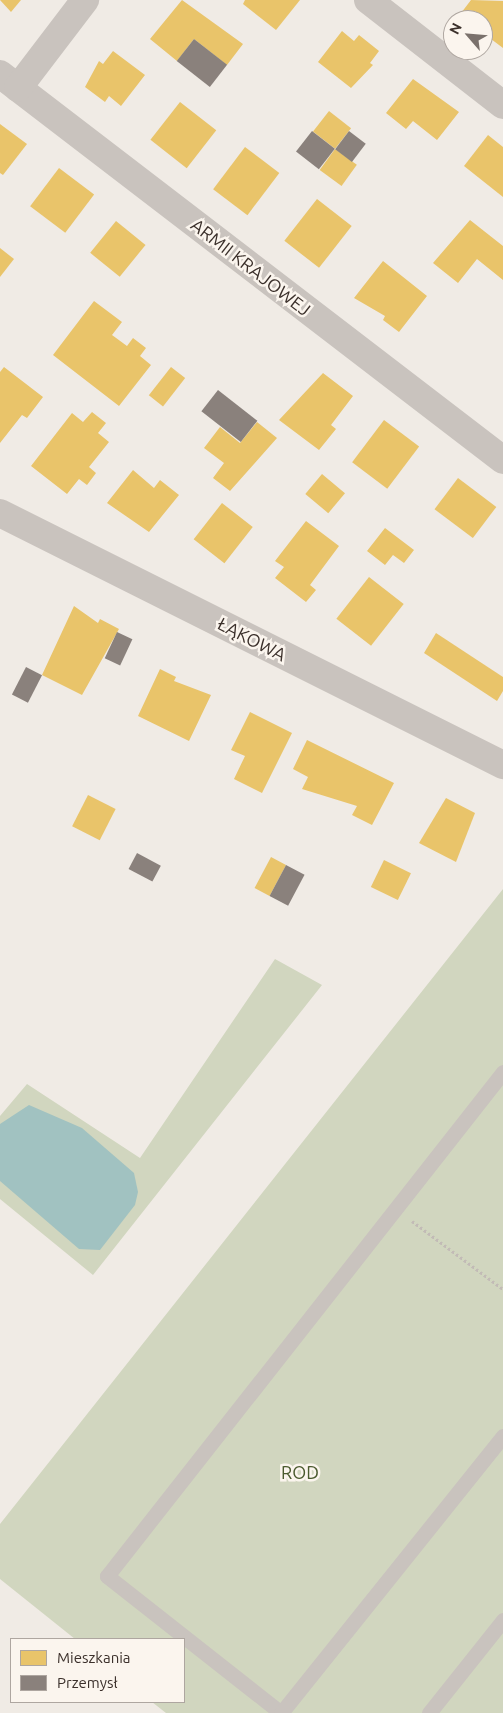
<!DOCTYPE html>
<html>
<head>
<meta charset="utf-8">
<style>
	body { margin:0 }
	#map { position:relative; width:503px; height:1713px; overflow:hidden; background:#f0ebe5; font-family:Ubuntu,sans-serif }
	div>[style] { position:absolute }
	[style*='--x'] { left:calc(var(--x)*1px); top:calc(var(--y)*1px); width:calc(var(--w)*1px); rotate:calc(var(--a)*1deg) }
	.green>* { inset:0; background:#d1d6bf }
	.water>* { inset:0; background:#a1c2c1 }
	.homes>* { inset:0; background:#e9c46a; transform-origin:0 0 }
	.industry>* { inset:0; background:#8a817c; transform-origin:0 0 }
	.path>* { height:3px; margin-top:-1.5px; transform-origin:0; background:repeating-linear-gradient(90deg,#c2bbb6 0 2.5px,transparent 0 5px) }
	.lane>* { height:15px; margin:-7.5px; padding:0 7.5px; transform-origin:7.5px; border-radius:7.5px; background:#c9c3be }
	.street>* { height:28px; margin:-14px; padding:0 14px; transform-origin:14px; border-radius:14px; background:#c9c3be }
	span { translate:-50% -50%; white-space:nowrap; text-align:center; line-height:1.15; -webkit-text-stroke:5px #fbf5ee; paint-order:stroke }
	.street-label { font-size:18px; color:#3b302b }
	.park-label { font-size:18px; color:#4a5a2e }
	.legend { position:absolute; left:10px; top:1638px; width:175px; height:65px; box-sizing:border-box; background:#fbf5ee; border:1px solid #aea6a0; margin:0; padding:6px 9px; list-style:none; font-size:15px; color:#3b302b }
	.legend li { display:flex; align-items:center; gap:10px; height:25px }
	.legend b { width:25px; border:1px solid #aea6a0 }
	.north { position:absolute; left:443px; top:10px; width:50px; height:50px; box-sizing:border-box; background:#fbf5ee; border:1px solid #aea6a0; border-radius:50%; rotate:297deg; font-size:14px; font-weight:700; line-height:20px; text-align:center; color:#3b302b }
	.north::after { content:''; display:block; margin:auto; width:18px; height:22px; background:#7a716c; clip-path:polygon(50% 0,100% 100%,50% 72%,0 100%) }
</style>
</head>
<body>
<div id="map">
	<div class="green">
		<div style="clip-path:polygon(503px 889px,503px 1713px,166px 1713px,152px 1702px,184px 1702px,184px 1639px,75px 1639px,0 1579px,0 1524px)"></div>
		<div style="clip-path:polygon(275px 959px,322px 985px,93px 1275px,0 1199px,0 1116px,27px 1084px,140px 1158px)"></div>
	</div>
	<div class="water">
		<div style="clip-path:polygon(29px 1105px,82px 1128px,134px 1173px,138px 1192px,135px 1205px,100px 1250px,79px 1249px,0 1181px,0 1124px)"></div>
	</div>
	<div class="homes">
		<div style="clip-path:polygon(0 0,21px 0,11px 12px)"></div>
		<div style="clip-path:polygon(182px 0,243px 44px,227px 65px,194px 39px,177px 61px,150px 39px)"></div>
		<div style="clip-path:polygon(245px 0,300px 0,276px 30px,243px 4px)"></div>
		<div style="clip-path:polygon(471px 0,503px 1px,503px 48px,483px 33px,483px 20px,458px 17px)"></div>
		<div style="clip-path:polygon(342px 31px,354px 41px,359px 35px,379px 51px,370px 63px,373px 65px,351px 88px,318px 62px)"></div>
		<div style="clip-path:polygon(113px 51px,145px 75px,121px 106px,109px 96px,105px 102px,85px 87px,99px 61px,103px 64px)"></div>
		<div style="clip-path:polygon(413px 79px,459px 112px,437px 140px,413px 121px,406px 129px,386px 113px)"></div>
		<div style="left:180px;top:102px;width:46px;height:48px;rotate:38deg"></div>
		<div style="left:329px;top:111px;width:28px;height:26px;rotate:38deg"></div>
		<div style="clip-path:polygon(0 124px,27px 144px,3px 175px,0 173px)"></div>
		<div style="clip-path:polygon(488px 135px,503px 147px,503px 197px,464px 166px)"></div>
		<div style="left:245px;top:147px;width:43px;height:53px;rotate:37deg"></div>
		<div style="left:335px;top:149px;width:27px;height:26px;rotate:36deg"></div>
		<div style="left:59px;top:168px;width:44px;height:48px;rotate:37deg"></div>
		<div style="left:317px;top:199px;width:44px;height:53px;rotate:38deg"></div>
		<div style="clip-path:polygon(470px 220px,503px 246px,503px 280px,477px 259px,458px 283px,433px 263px)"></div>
		<div style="left:116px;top:221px;width:38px;height:41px;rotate:39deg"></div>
		<div style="clip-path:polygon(0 248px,14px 259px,0 277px)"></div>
		<div style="clip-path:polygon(383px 261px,427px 296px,399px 332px,383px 320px,385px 316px,354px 298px)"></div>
		<div style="clip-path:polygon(94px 301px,122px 322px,112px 335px,127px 346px,133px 338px,146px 348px,140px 356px,151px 365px,119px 406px,53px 355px)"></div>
		<div style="clip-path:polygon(4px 367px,43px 397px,27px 418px,22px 415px,0 443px,0 372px)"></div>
		<div style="left:171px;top:367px;width:18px;height:36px;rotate:38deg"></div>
		<div style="clip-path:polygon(323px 373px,353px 396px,331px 425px,336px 429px,319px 450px,279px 420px)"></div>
		<div style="clip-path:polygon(92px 412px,106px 423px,98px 433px,109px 442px,89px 467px,96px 473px,87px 485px,79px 479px,67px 494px,31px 466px,72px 413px,83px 422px)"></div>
		<div style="left:384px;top:420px;width:44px;height:53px;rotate:37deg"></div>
		<div style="clip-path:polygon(257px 422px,277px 438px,230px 491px,213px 478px,224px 463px,204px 448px,220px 427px,240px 443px)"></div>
		<div style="clip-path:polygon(133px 470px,154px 488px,160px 480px,179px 495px,149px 532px,107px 503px)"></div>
		<div style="left:322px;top:474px;width:30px;height:26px;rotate:40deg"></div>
		<div style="left:458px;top:478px;width:48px;height:39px;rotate:37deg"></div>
		<div style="left:222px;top:503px;width:39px;height:46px;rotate:38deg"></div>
		<div style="clip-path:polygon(306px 521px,339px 546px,310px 585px,316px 590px,306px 602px,275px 578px,284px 567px,275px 561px)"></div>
		<div style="clip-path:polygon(385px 528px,414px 550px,404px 563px,393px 555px,385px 565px,367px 551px)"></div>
		<div style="left:369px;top:577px;width:44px;height:53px;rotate:38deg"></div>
		<div style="clip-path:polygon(74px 606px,98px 623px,100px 619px,119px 629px,82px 695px,42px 675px)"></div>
		<div style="clip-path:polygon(436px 633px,503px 677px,503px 691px,497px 701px,424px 653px)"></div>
		<div style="clip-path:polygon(160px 669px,176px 677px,174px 681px,211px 695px,189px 741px,138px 716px)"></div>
		<div style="clip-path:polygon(250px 712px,292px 733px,262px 793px,234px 779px,245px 756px,231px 750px)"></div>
		<div style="clip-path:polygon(307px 740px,394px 783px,372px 825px,352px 815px,357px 806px,302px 789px,308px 777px,293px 769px)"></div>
		<div style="left:88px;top:795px;width:31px;height:35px;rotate:27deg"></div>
		<div style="clip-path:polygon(446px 798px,475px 813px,456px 862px,419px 843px)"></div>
		<div style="left:271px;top:857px;width:17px;height:35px;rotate:28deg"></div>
		<div style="left:384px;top:860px;width:30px;height:30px;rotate:26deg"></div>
	</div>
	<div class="industry">
		<div style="left:194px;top:39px;width:42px;height:28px;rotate:38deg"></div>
		<div style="left:312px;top:131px;width:29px;height:26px;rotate:38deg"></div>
		<div style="left:349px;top:131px;width:21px;height:23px;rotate:37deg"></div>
		<div style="left:218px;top:390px;width:50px;height:27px;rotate:38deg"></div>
		<div style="left:117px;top:632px;width:17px;height:29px;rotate:25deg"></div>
		<div style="left:26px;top:667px;width:18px;height:31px;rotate:27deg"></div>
		<div style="left:137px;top:853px;width:27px;height:18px;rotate:28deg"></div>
		<div style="left:286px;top:865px;width:21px;height:35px;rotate:28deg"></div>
	</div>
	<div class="path">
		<div style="--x:412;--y:1221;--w:114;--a:36.8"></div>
	</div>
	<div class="lane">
		<div style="--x:503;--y:1072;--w:641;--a:128.16"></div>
		<div style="--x:107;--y:1576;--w:221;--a:38.2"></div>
		<div style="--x:281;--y:1713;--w:355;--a:-51.3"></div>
		<div style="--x:429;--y:1713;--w:119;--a:-51.5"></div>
	</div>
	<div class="street">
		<div style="--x:368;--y:0;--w:171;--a:37.9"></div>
		<div style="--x:0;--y:74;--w:634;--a:37.5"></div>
		<div style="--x:18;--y:88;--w:111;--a:-52.7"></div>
		<div style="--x:0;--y:513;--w:563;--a:26.61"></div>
	</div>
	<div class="street-label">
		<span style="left:251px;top:267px;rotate:38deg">ARMII KRAJOWEJ</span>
		<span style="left:252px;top:639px;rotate:27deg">ŁĄKOWA</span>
	</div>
	<div class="park-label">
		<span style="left:300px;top:1472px">ROD</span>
	</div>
	<ul class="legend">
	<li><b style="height:14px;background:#e9c46a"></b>Mieszkania</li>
	<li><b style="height:14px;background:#8a817c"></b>Przemysł</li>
	</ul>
	<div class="north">N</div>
</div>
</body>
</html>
